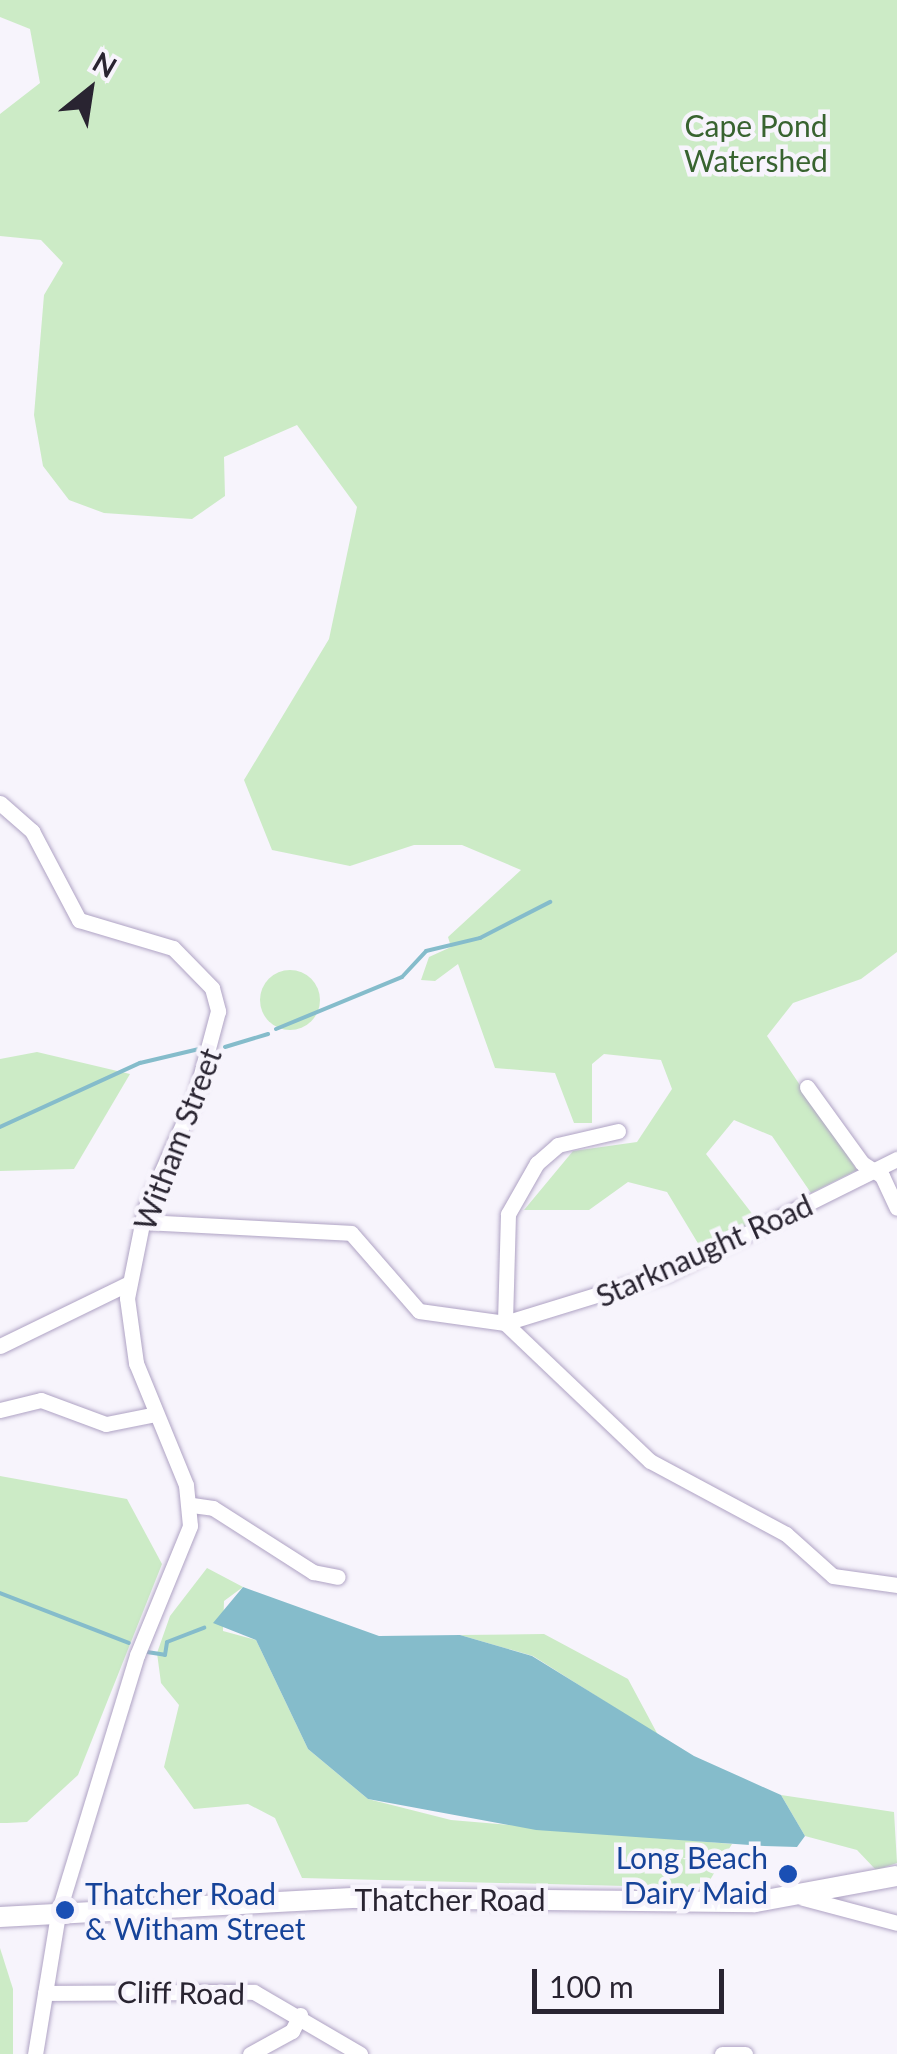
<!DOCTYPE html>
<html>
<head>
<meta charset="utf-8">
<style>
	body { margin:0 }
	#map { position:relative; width:897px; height:2054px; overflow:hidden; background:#f7f4fc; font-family:Lato,sans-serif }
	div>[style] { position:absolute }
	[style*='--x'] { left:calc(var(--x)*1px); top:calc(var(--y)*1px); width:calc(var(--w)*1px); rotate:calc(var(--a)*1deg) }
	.green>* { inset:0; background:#ccebc6 }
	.round { border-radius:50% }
	.water>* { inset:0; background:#85bccb }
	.stream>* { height:4px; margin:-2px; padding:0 2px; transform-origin:2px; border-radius:2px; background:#85bccb }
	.roads { filter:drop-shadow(0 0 2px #afa3c4) drop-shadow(0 0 2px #afa3c4) }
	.minor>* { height:15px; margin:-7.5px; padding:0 7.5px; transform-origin:7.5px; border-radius:7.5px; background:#fff }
	.major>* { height:20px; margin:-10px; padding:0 10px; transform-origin:10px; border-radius:10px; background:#fff }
	.dots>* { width:28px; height:28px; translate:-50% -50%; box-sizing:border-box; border:5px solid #f7f4fc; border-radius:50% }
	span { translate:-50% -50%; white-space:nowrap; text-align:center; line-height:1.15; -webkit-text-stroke:9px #f7f4fc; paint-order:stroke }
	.park-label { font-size:30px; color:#386330 }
	.street-label { font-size:30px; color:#292431 }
	.transit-label { font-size:30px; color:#164399 }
	.right { translate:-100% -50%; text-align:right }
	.left { translate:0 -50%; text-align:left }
	.north { position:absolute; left:40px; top:40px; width:100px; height:100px; -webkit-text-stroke:8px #f7f4fc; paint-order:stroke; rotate:30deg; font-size:28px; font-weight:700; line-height:40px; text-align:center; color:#292431 }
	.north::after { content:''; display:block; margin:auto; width:35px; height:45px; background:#292431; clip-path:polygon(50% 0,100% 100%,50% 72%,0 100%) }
	.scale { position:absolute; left:532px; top:1969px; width:192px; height:45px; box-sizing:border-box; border:5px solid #292431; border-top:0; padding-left:12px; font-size:30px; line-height:35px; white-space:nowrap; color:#292431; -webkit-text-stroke:8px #f7f4fc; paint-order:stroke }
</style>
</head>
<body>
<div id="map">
	<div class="green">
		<div style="clip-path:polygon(0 0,897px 0,897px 952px,861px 979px,793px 1003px,767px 1036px,857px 1170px,811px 1193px,772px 1136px,734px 1120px,706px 1154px,757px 1220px,716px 1241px,699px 1245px,667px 1192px,628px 1182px,589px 1210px,524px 1210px,573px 1151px,637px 1142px,672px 1089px,661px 1060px,604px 1054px,592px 1064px,592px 1123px,574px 1123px,555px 1073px,495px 1068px,458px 964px,435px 981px,421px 980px,429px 957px,451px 947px,448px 937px,521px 870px,462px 845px,414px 845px,350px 866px,272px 850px,244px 780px,329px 639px,357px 507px,297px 425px,224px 457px,225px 496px,192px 519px,104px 513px,69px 500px,43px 466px,34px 415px,44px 295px,63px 263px,41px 240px,0 236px,0 114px,40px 83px,30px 29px,0 17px)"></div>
		<div class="round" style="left:260px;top:970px;width:60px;height:60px"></div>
		<div style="clip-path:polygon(37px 1052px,130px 1074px,74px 1169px,0 1171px,0 1059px)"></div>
		<div style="clip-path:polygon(0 1476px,127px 1499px,162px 1564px,78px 1775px,27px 1822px,7px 1823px,0 1823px)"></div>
		<div style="clip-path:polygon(207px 1568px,243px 1587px,224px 1601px,223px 1631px,256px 1640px,308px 1749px,368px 1799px,451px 1820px,732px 1844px,705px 1888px,302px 1878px,275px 1818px,248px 1804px,194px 1809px,164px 1767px,179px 1705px,161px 1683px,157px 1653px,170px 1616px)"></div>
		<div style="clip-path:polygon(544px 1634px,628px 1679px,658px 1735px,533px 1656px,460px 1635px)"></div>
		<div style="clip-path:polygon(781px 1795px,894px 1812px,897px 1863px,876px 1870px,857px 1850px,805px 1836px)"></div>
		<div style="clip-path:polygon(0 1948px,13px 1989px,13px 2054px,0 2054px)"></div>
	</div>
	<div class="water">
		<div style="clip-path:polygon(243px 1587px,379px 1636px,460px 1635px,532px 1656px,694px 1756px,781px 1795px,805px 1836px,797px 1847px,764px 1846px,536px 1830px,368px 1799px,308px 1749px,256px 1640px,213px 1623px)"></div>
	</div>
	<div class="stream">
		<div style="--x:276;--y:1029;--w:136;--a:-22.4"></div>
		<div style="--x:402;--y:977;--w:35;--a:-47"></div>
		<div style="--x:426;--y:951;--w:56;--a:-13.5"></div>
		<div style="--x:480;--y:938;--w:79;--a:-27.2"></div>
		<div style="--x:225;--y:1047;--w:45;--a:-16.8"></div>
		<div style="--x:0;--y:1127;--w:154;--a:-24.6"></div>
		<div style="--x:140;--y:1063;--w:65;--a:-13.4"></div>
		<div style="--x:0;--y:1593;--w:138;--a:21.2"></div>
		<div style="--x:147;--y:1652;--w:18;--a:9"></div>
		<div style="--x:165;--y:1655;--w:13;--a:-81"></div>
		<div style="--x:167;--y:1642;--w:40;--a:-21"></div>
	</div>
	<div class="roads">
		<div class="minor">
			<div style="--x:0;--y:803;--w:43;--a:41.2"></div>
			<div style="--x:32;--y:831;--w:101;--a:62.2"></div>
			<div style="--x:79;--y:920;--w:98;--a:16.6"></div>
			<div style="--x:173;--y:948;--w:56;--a:45.7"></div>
			<div style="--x:212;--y:988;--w:24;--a:75"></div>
			<div style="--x:218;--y:1011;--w:89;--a:105"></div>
			<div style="--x:195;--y:1097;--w:123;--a:114.1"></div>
			<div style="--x:145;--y:1209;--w:91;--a:101.4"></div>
			<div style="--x:127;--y:1298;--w:66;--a:82.1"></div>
			<div style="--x:136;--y:1363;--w:132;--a:67.7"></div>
			<div style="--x:186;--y:1485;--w:41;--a:84.4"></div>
			<div style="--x:190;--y:1526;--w:139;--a:112.3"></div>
			<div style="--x:137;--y:1655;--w:271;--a:107"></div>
			<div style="--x:58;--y:1914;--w:142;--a:99.3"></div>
			<div style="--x:807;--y:1087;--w:94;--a:54.1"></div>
			<div style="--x:862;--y:1163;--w:24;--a:33"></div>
			<div style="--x:882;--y:1176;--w:35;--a:65"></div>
			<div style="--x:618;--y:1131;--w:62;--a:166.9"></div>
			<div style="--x:558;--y:1145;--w:28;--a:139"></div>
			<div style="--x:537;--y:1163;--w:59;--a:119.6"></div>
			<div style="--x:508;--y:1214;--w:109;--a:91.6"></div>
			<div style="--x:505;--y:1323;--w:170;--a:-17.1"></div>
			<div style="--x:668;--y:1273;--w:256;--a:-26.5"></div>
			<div style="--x:142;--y:1222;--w:209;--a:3"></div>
			<div style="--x:351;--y:1233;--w:103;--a:48.9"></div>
			<div style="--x:419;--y:1311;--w:87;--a:7.9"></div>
			<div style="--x:505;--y:1323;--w:200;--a:43.6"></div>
			<div style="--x:650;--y:1461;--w:154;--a:28.2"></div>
			<div style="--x:786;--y:1534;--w:63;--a:41.8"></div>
			<div style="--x:833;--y:1576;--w:65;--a:8"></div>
			<div style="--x:0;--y:1346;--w:144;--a:-26"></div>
			<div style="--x:0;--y:1410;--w:42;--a:-13.7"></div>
			<div style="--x:41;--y:1400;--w:69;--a:20.3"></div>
			<div style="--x:106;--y:1424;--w:51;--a:-11.3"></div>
			<div style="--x:192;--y:1505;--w:21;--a:8"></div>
			<div style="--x:213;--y:1508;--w:119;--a:32.6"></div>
			<div style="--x:313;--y:1572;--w:25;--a:11"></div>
			<div style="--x:803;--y:1898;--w:97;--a:14.9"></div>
			<div style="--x:45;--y:1993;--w:209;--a:-0.3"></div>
			<div style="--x:254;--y:1992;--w:123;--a:30.3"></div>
			<div style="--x:250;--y:2054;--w:48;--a:-28.7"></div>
			<div style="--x:292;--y:2031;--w:18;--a:-63"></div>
			<div style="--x:722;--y:2054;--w:23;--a:0"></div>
		</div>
		<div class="major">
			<div style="--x:0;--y:1917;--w:357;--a:-3.1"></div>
			<div style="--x:356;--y:1898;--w:399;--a:0.6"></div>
			<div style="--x:755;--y:1902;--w:144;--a:-10.4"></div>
		</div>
	</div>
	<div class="dots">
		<div style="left:788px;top:1874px;background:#1a4fb4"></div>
		<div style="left:65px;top:1910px;background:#1a4fb4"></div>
	</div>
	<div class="park-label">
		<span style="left:756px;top:142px">Cape Pond<br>Watershed</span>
	</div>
	<div class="street-label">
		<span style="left:177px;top:1139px;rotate:-69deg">Witham Street</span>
		<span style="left:704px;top:1250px;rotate:-24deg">Starknaught Road</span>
		<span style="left:450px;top:1899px">Thatcher Road</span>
		<span style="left:181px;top:1992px;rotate:1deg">Cliff Road</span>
	</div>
	<div class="transit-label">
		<span class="right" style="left:768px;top:1874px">Long Beach<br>Dairy Maid</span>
		<span class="left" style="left:85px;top:1910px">Thatcher Road<br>&amp; Witham Street</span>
	</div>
	<div class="north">N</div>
	<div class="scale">100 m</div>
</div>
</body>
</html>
